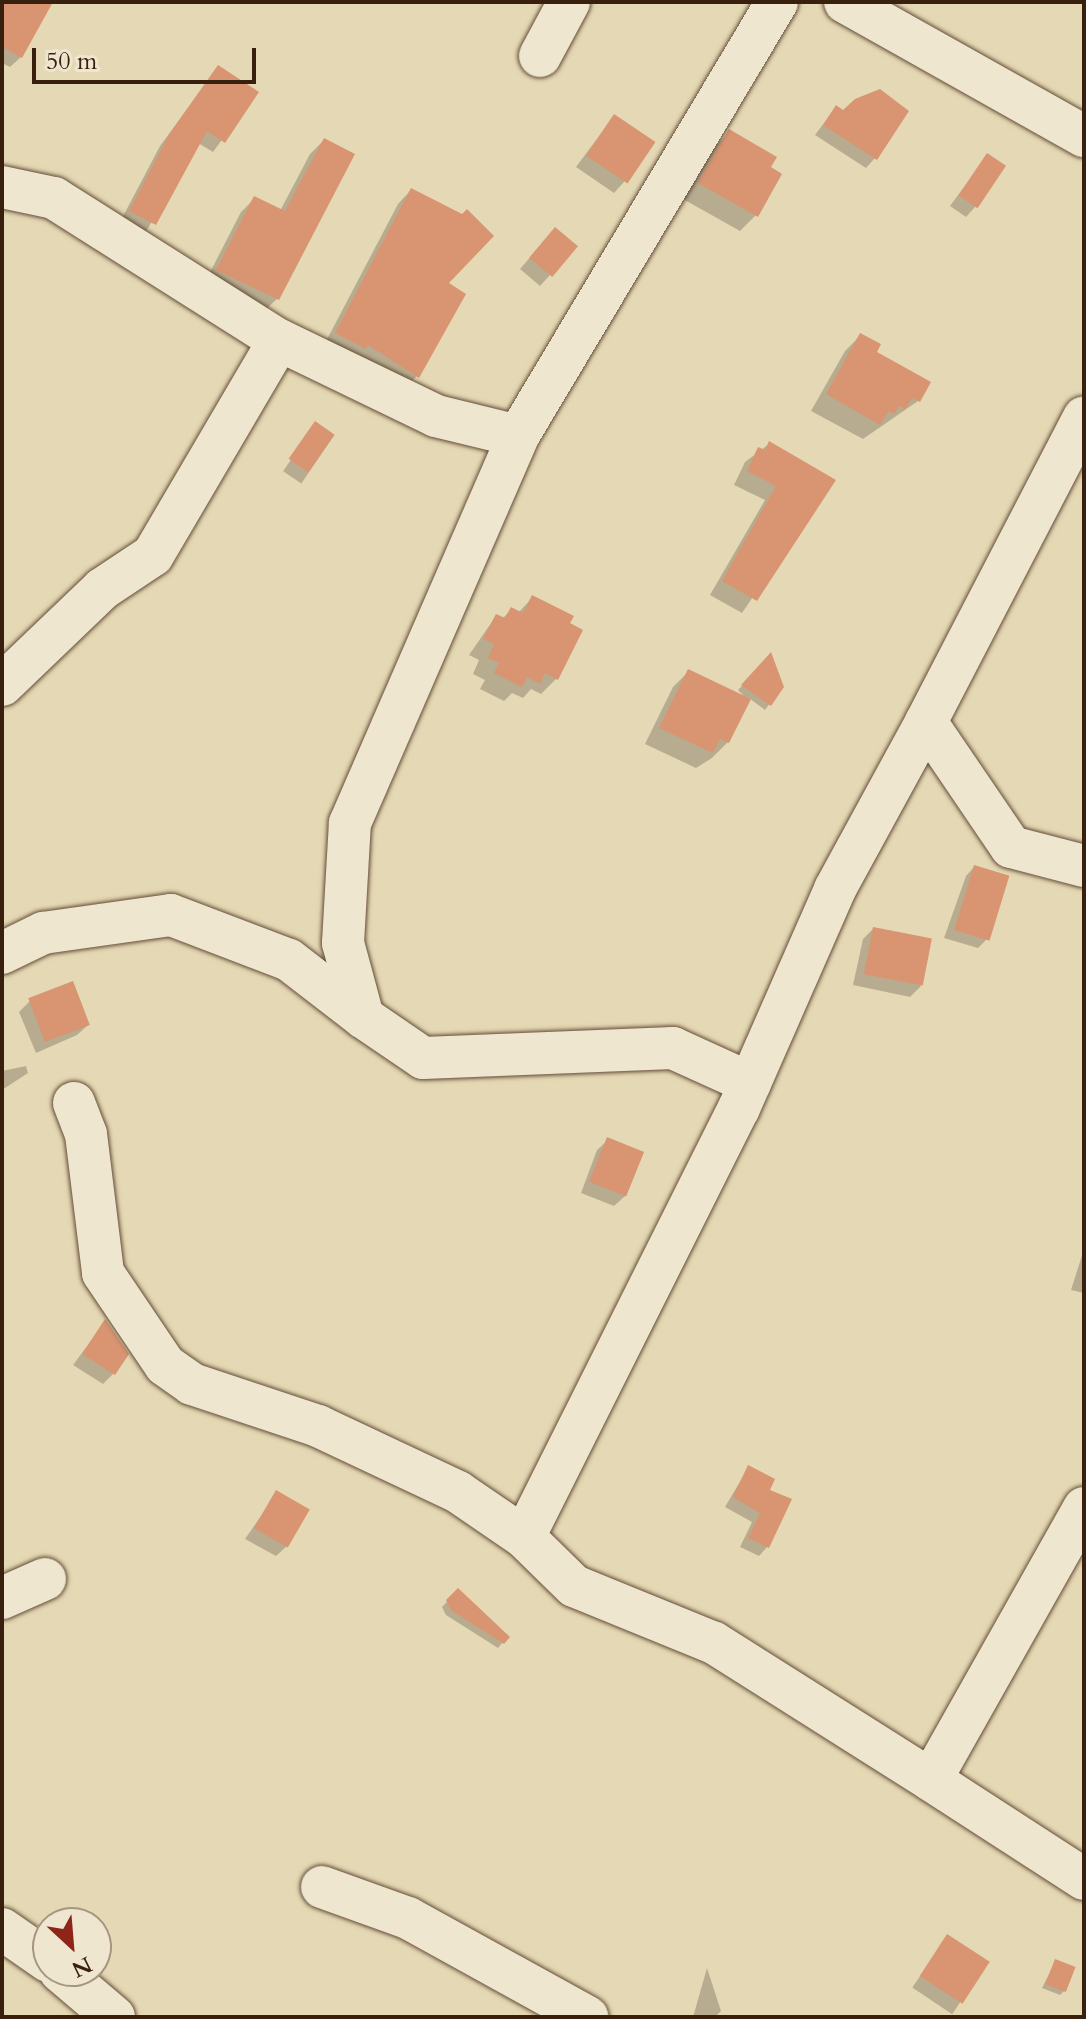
<!DOCTYPE html>
<html>
<head>
<meta charset="utf-8">
<style>
	body { margin:0 }
	#map { position:relative; width:1086px; height:2019px; overflow:hidden; background:#e5d8b4; font-family:Cardo,serif }
	div>[style] { position:absolute }
	[style*='--x'] { left:calc(var(--x)*1px); top:calc(var(--y)*1px); width:calc(var(--w)*1px); rotate:calc(var(--a)*1deg) }
	.shadow>* { inset:0; background:#0003; transform-origin:0 0 }
	.building>* { inset:0; background:#d99472; transform-origin:0 0 }
	.roads { filter:drop-shadow(0 0 2px #644d38) drop-shadow(0 0 2px #644d38) }
	.minor>* { height:42px; margin:-21px; padding:0 21px; transform-origin:21px; border-radius:21px; background:#eee6ce }
	span { translate:-50% -50%; white-space:nowrap; text-align:center; line-height:1.15; -webkit-text-stroke:7px #eee6ce; paint-order:stroke }
	.frame { position:absolute; inset:0; border:4px solid #391f0e; pointer-events:none }
	.north { position:absolute; left:32px; top:1907px; width:80px; height:80px; box-sizing:border-box; background:#eee6ce; border:2px solid #a69681; border-radius:50%; rotate:154deg; font-size:22px; font-weight:700; line-height:32px; text-align:center; color:#391f0e }
	.north::after { content:''; display:block; margin:auto; width:28px; height:36px; background:#8f2418; clip-path:polygon(50% 0,100% 100%,50% 72%,0 100%) }
	.scale { position:absolute; left:32px; top:48px; width:224px; height:36px; box-sizing:border-box; border:4px solid #391f0e; border-top:0; padding-left:10px; font-size:24px; line-height:28px; white-space:nowrap; color:#391f0e; -webkit-text-stroke:6px #eee6ce; paint-order:stroke }
</style>
</head>
<body>
<div id="map">
	<div class="shadow">
		<div style="clip-path:polygon(2px 2px,42px 2px,21px 57px,10px 67px,2px 63px)"></div>
		<div style="clip-path:polygon(218px 67px,256px 93px,213px 152px,198px 143px,144px 235px,120px 222px,160px 146px)"></div>
		<div style="clip-path:polygon(836px 107px,875px 158px,866px 168px,815px 135px)"></div>
		<div style="clip-path:polygon(614px 116px,624px 182px,614px 193px,576px 167px)"></div>
		<div style="clip-path:polygon(729px 132px,768px 168px,756px 215px,740px 231px,683px 199px,714px 148px)"></div>
		<div style="clip-path:polygon(324px 140px,278px 298px,263px 312px,204px 284px,241px 212px,255px 198px,280px 211px,310px 154px)"></div>
		<div style="clip-path:polygon(987px 156px,976px 206px,966px 217px,950px 206px)"></div>
		<div style="clip-path:polygon(411px 190px,446px 283px,417px 376px,403px 390px,323px 347px,398px 204px)"></div>
		<div style="clip-path:polygon(545px 240px,550px 275px,540px 286px,520px 269px)"></div>
		<div style="clip-path:polygon(861px 335px,918px 401px,863px 439px,811px 411px,845px 351px)"></div>
		<div style="left:315px;top:424px;width:22px;height:57px;rotate:34deg"></div>
		<div style="clip-path:polygon(769px 444px,833px 480px,742px 613px,710px 595px,765px 500px,734px 485px,745px 462px)"></div>
		<div style="clip-path:polygon(533px 597px,557px 678px,541px 694px,531px 689px,523px 698px,512px 693px,504px 701px,480px 689px,485px 680px,473px 674px,479px 660px,469px 655px,496px 616px,502px 619px,511px 610px,518px 613px)"></div>
		<div style="clip-path:polygon(770px 656px,782px 687px,765px 710px,749px 698px,728px 742px,712px 758px,696px 768px,645px 744px,673px 687px,688px 672px,747px 699px,738px 690px)"></div>
		<div style="clip-path:polygon(974px 867px,986px 940px,978px 948px,944px 938px,966px 876px)"></div>
		<div style="clip-path:polygon(873px 929px,921px 986px,910px 997px,853px 985px,863px 939px)"></div>
		<div style="clip-path:polygon(30px 1001px,88px 1025px,77px 1035px,36px 1053px,19px 1012px)"></div>
		<div style="clip-path:polygon(26px 1066px,28px 1073px,2px 1090px,2px 1071px)"></div>
		<div style="clip-path:polygon(608px 1140px,625px 1196px,614px 1206px,581px 1193px,597px 1150px)"></div>
		<div style="clip-path:polygon(1084px 1249px,1084px 1293px,1071px 1290px)"></div>
		<div style="clip-path:polygon(105px 1322px,113px 1374px,103px 1384px,73px 1365px)"></div>
		<div style="clip-path:polygon(748px 1468px,768px 1491px,767px 1547px,759px 1556px,740px 1547px,752px 1522px,725px 1507px)"></div>
		<div style="clip-path:polygon(277px 1493px,287px 1546px,276px 1556px,245px 1539px)"></div>
		<div style="clip-path:polygon(458px 1591px,507px 1637px,498px 1648px,446px 1615px,442px 1607px)"></div>
		<div style="left:947px;top:1936px;width:48px;height:62px;rotate:34deg"></div>
		<div style="clip-path:polygon(1055px 1962px,1065px 1990px,1060px 1995px,1042px 1988px)"></div>
		<div style="clip-path:polygon(707px 1968px,721px 2011px,715px 2017px,693px 2017px)"></div>
	</div>
	<div class="building">
		<div style="clip-path:polygon(2px 2px,53px 2px,22px 58px,2px 47px)"></div>
		<div style="clip-path:polygon(218px 65px,259px 92px,225px 143px,207px 131px,156px 225px,129px 211px,170px 133px)"></div>
		<div style="clip-path:polygon(880px 89px,909px 111px,877px 160px,823px 125px,836px 105px,843px 110px,855px 99px)"></div>
		<div style="left:614px;top:114px;width:50px;height:50px;rotate:34deg"></div>
		<div style="clip-path:polygon(729px 129px,777px 157px,771px 167px,782px 174px,758px 217px,698px 183px)"></div>
		<div style="clip-path:polygon(324px 138px,355px 154px,279px 300px,216px 270px,254px 196px,285px 211px)"></div>
		<div style="left:987px;top:153px;width:23px;height:51px;rotate:34deg"></div>
		<div style="clip-path:polygon(411px 188px,462px 214px,467px 209px,494px 236px,449px 283px,466px 294px,419px 378px,368px 345px,366px 349px,335px 333px)"></div>
		<div style="left:555px;top:227px;width:30px;height:40px;rotate:40deg"></div>
		<div style="clip-path:polygon(860px 333px,881px 344px,877px 352px,931px 382px,920px 402px,912px 398px,905px 409px,899px 406px,894px 414px,889px 411px,880px 425px,826px 394px)"></div>
		<div style="left:315px;top:421px;width:24px;height:46px;rotate:35deg"></div>
		<div style="clip-path:polygon(769px 441px,836px 480px,757px 601px,722px 581px,776px 486px,747px 471px,758px 447px,765px 450px)"></div>
		<div style="clip-path:polygon(532px 595px,574px 616px,570px 623px,583px 630px,558px 680px,545px 673px,540px 684px,527px 677px,522px 687px,494px 673px,499px 663px,488px 658px,494px 644px,483px 639px,496px 614px,505px 618px,511px 607px,523px 613px)"></div>
		<div style="clip-path:polygon(771px 652px,784px 687px,771px 706px,741px 685px)"></div>
		<div style="clip-path:polygon(688px 669px,751px 699px,729px 743px,720px 739px,713px 753px,659px 728px)"></div>
		<div style="left:974px;top:865px;width:37px;height:68px;rotate:17deg"></div>
		<div style="left:873px;top:927px;width:60px;height:48px;rotate:11deg"></div>
		<div style="left:73px;top:981px;width:47px;height:48px;rotate:69deg"></div>
		<div style="left:607px;top:1137px;width:40px;height:48px;rotate:22deg"></div>
		<div style="clip-path:polygon(105px 1319px,129px 1354px,115px 1375px,82px 1354px)"></div>
		<div style="clip-path:polygon(748px 1465px,775px 1479px,770px 1490px,792px 1499px,769px 1548px,748px 1538px,760px 1513px,733px 1497px)"></div>
		<div style="left:276px;top:1490px;width:39px;height:44px;rotate:30deg"></div>
		<div style="clip-path:polygon(458px 1588px,510px 1637px,504px 1644px,451px 1610px,446px 1600px)"></div>
		<div style="left:947px;top:1934px;width:51px;height:50px;rotate:33deg"></div>
		<div style="left:1055px;top:1959px;width:22px;height:27px;rotate:21deg"></div>
	</div>
	<div class="roads">
		<div class="minor">
			<div style="--x:845;--y:2;--w:274;--a:29.3"></div>
			<div style="--x:540;--y:56;--w:61;--a:-61.8"></div>
			<div style="--x:2;--y:187;--w:53;--a:11.9"></div>
			<div style="--x:54;--y:198;--w:266;--a:32.3"></div>
			<div style="--x:279;--y:340;--w:174;--a:25.8"></div>
			<div style="--x:436;--y:416;--w:84;--a:13.7"></div>
			<div style="--x:2;--y:685;--w:139;--a:-43.8"></div>
			<div style="--x:102;--y:589;--w:61;--a:-33.7"></div>
			<div style="--x:153;--y:555;--w:249;--a:-59.6"></div>
			<div style="--x:926;--y:722;--w:343;--a:-62.6"></div>
			<div style="--x:2;--y:953;--w:46;--a:-26"></div>
			<div style="--x:43;--y:933;--w:129;--a:-8"></div>
			<div style="--x:171;--y:915;--w:126;--a:20.9"></div>
			<div style="--x:289;--y:960;--w:93;--a:37.6"></div>
			<div style="--x:750;--y:1083;--w:85;--a:-155.6"></div>
			<div style="--x:673;--y:1048;--w:250;--a:177.7"></div>
			<div style="--x:423;--y:1058;--w:73;--a:-145.7"></div>
			<div style="--x:363;--y:1017;--w:77;--a:-105.1"></div>
			<div style="--x:343;--y:943;--w:120;--a:-86.7"></div>
			<div style="--x:350;--y:823;--w:422;--a:-66.5"></div>
			<div style="--x:518;--y:436;--w:505;--a:-59.17"></div>
			<div style="--x:74;--y:1103;--w:33;--a:69"></div>
			<div style="--x:86;--y:1134;--w:140;--a:83"></div>
			<div style="--x:103;--y:1273;--w:111;--a:56"></div>
			<div style="--x:165;--y:1365;--w:33;--a:35"></div>
			<div style="--x:192;--y:1384;--w:133;--a:18.4"></div>
			<div style="--x:318;--y:1426;--w:155;--a:25.2"></div>
			<div style="--x:458;--y:1492;--w:80;--a:34.3"></div>
			<div style="--x:1084;--y:1508;--w:312;--a:119.4"></div>
			<div style="--x:931;--y:1780;--w:182;--a:32.9"></div>
			<div style="--x:2;--y:1598;--w:47;--a:-23.8"></div>
			<div style="--x:931;--y:1780;--w:257;--a:-147.7"></div>
			<div style="--x:714;--y:1643;--w:151;--a:-157.8"></div>
			<div style="--x:574;--y:1586;--w:70;--a:-135.6"></div>
			<div style="--x:524;--y:1537;--w:480;--a:-63.4"></div>
			<div style="--x:739;--y:1108;--w:239;--a:-66.3"></div>
			<div style="--x:835;--y:889;--w:190;--a:-61.4"></div>
			<div style="--x:926;--y:722;--w:151;--a:55.8"></div>
			<div style="--x:1011;--y:847;--w:75;--a:14.6"></div>
			<div style="--x:322;--y:1887;--w:91;--a:19.8"></div>
			<div style="--x:408;--y:1918;--w:205;--a:28.9"></div>
			<div style="--x:2;--y:1929;--w:56;--a:34.8"></div>
			<div style="--x:60;--y:1971;--w:71;--a:40.4"></div>
		</div>
	</div>
	<div class="frame"></div>
	<div class="north">N</div>
	<div class="scale">50 m</div>
</div>
</body>
</html>
